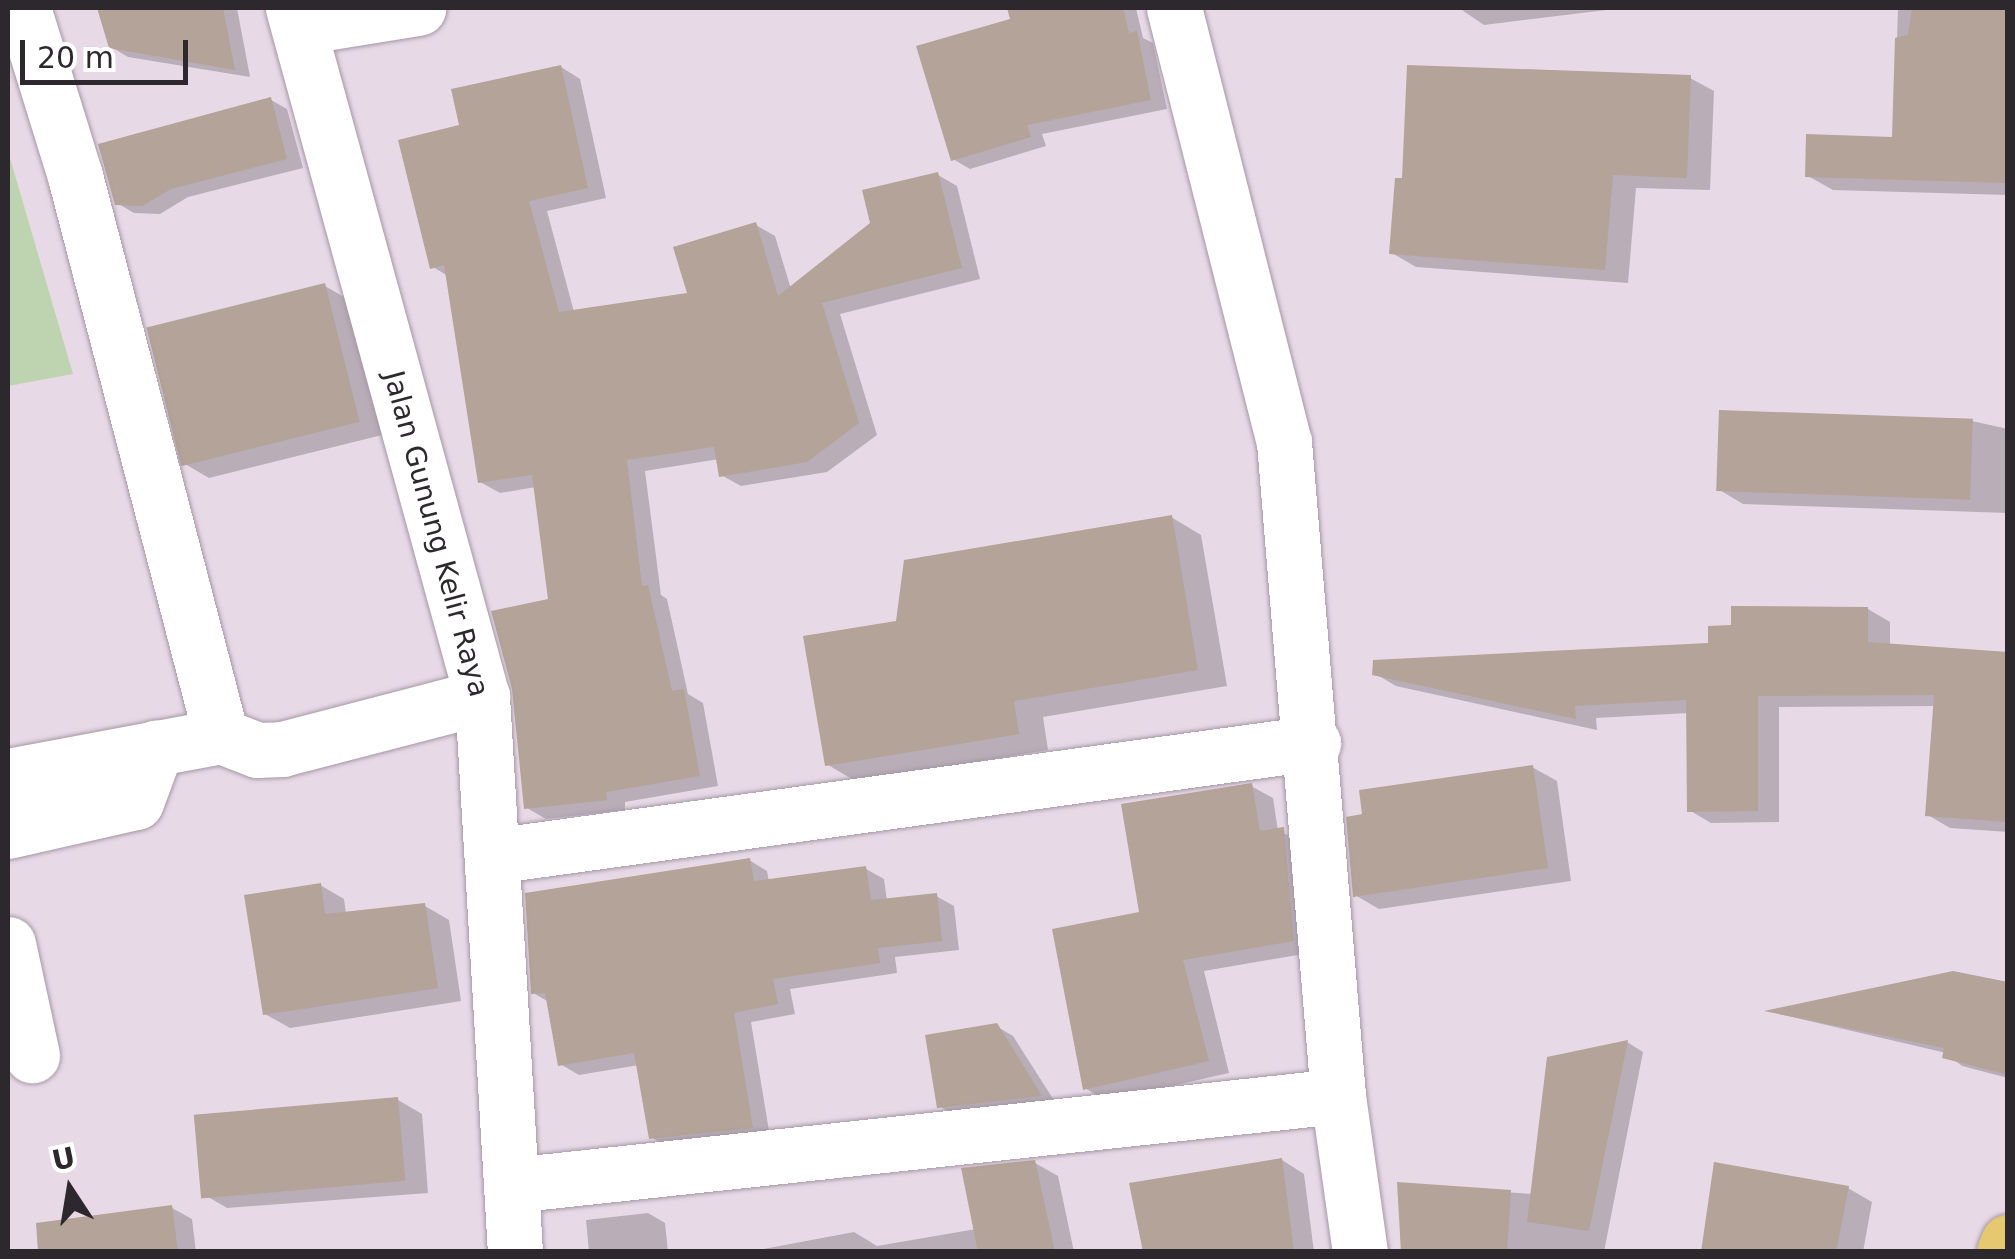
<!DOCTYPE html>
<html>
<head>
<meta charset="utf-8">
<style>
	body { margin:0 }
	#map { position:relative; width:2015px; height:1259px; overflow:hidden; background:#e8d9e7; font-family:"DejaVu Sans",sans-serif }
	div>[style] { position:absolute }
	[style*='--x'] { left:calc(var(--x)*1px); top:calc(var(--y)*1px); width:calc(var(--w)*1px); rotate:calc(var(--a)*1deg) }
	.green>* { inset:0; background:#bed4b1 }
	.shadow>* { inset:0; background:#0003 }
	.building>* { inset:0; background:#b3a398; transform-origin:0 0 }
	.roads { filter:drop-shadow(0 0 2px #a597a4) drop-shadow(0 0 2px #a597a4) }
	.minor>* { height:55px; margin:-27.5px; padding:0 27.5px; transform-origin:27.5px; border-radius:27.5px; background:#fff }
	.major>* { height:55px; margin:-27.5px; padding:0 27.5px; transform-origin:27.5px; border-radius:27.5px; background:#e6c871 }
	span { translate:-50% -50%; white-space:nowrap; text-align:center; line-height:1.15; -webkit-text-stroke:8px #fff; paint-order:stroke }
	.street-label { font-size:28px; color:#2d282d }
	.frame { position:absolute; inset:0; border:10px solid #2d282d; pointer-events:none }
	.north { position:absolute; left:20px; top:1139px; width:100px; height:100px; -webkit-text-stroke:8px #fff; paint-order:stroke; rotate:348deg; font-size:28px; font-weight:700; line-height:40px; text-align:center; color:#2d282d }
	.north::after { content:''; display:block; margin:auto; width:35px; height:45px; background:#2d282d; clip-path:polygon(50% 0,100% 100%,50% 72%,0 100%) }
	.scale { position:absolute; left:20px; top:40px; width:168px; height:45px; box-sizing:border-box; border:5px solid #2d282d; border-top:0; padding-left:12px; font-size:30px; line-height:35px; white-space:nowrap; color:#2d282d; -webkit-text-stroke:8px #fff; paint-order:stroke }
</style>
</head>
<body>
<div id="map">
	<div class="green">
		<div style="clip-path:polygon(8px 151px,73px 374px,8px 386px)"></div>
	</div>
	<div class="shadow">
		<div style="clip-path:polygon(100px 8px,237px 8px,250px 77px,128px 57px,111px 47px)"></div>
		<div style="clip-path:polygon(1009px 8px,1136px 8px,1143px 38px,1153px 43px,1167px 109px,1042px 134px,1046px 146px,970px 169px,953px 159px,1013px 20px)"></div>
		<div style="clip-path:polygon(1459px 8px,1623px 8px,1484px 25px)"></div>
		<div style="clip-path:polygon(1898px 8px,2008px 8px,2008px 195px,1833px 190px,1808px 176px,1894px 140px)"></div>
		<div style="clip-path:polygon(561px 67px,580px 79px,606px 198px,547px 211px,574px 312px,690px 295px,756px 225px,775px 236px,791px 289px,938px 175px,957px 186px,980px 279px,840px 314px,877px 435px,827px 472px,741px 486px,721px 475px,719px 459px,645px 471px,661px 595px,667px 599px,688px 694px,703px 703px,718px 786px,625px 802px,625px 810px,546px 819px,527px 808px,551px 601px,536px 487px,500px 493px,480px 482px,448px 276px,433px 267px,462px 127px)"></div>
		<div style="clip-path:polygon(1690px 78px,1714px 91px,1710px 190px,1636px 188px,1628px 283px,1416px 267px,1392px 253px)"></div>
		<div style="clip-path:polygon(271px 100px,287px 109px,303px 168px,188px 197px,160px 214px,134px 213px,117px 203px)"></div>
		<div style="clip-path:polygon(325px 286px,349px 300px,382px 435px,209px 478px,185px 464px)"></div>
		<div style="clip-path:polygon(1972px 421px,2008px 429px,2008px 513px,1743px 504px,1718px 489px)"></div>
		<div style="clip-path:polygon(1171px 517px,1201px 535px,1227px 686px,1043px 717px,1048px 750px,857px 782px,828px 765px)"></div>
		<div style="clip-path:polygon(1868px 609px,1890px 622px,1890px 646px,2008px 654px,2008px 832px,1950px 828px,1928px 815px,1936px 706px,1779px 707px,1779px 822px,1711px 823px,1689px 810px,1689px 713px,1596px 718px,1597px 730px,1396px 686px,1374px 673px,1710px 646px)"></div>
		<div style="clip-path:polygon(1532px 767px,1557px 781px,1571px 881px,1379px 909px,1355px 895px)"></div>
		<div style="clip-path:polygon(1251px 786px,1273px 798px,1278px 831px,1305px 842px,1315px 952px,1204px 971px,1229px 1073px,1106px 1101px,1085px 1088px,1142px 914px)"></div>
		<div style="clip-path:polygon(749px 860px,767px 871px,769px 882px,866px 869px,884px 879px,887px 901px,936px 896px,954px 906px,959px 950px,895px 957px,897px 973px,790px 989px,795px 1014px,751px 1022px,770px 1137px,669px 1148px,651px 1137px,639px 1065px,579px 1075px,560px 1064px,549px 1002px,533px 993px)"></div>
		<div style="clip-path:polygon(320px 885px,344px 899px,346px 914px,425px 906px,449px 920px,461px 1001px,290px 1028px,265px 1014px)"></div>
		<div style="clip-path:polygon(2008px 984px,2008px 1078px,1962px 1066px,1946px 1053px,1771px 1012px)"></div>
		<div style="clip-path:polygon(996px 1026px,1013px 1036px,1057px 1105px,956px 1116px,939px 1106px)"></div>
		<div style="clip-path:polygon(1627px 1042px,1643px 1052px,1604px 1252px,1401px 1252px,1400px 1185px,1533px 1194px)"></div>
		<div style="clip-path:polygon(398px 1100px,422px 1114px,428px 1193px,227px 1208px,203px 1194px)"></div>
		<div style="clip-path:polygon(1282px 1160px,1304px 1174px,1314px 1252px,1146px 1252px)"></div>
		<div style="clip-path:polygon(1035px 1163px,1058px 1176px,1074px 1252px,748px 1252px,854px 1232px,877px 1246px,976px 1229px)"></div>
		<div style="clip-path:polygon(1848px 1188px,1872px 1202px,1863px 1252px,1705px 1252px)"></div>
		<div style="clip-path:polygon(172px 1208px,192px 1219px,196px 1252px,96px 1252px)"></div>
		<div style="clip-path:polygon(648px 1213px,665px 1223px,668px 1252px,589px 1252px,586px 1220px)"></div>
	</div>
	<div class="building">
		<div style="clip-path:polygon(97px 8px,223px 8px,235px 70px,109px 48px)"></div>
		<div style="clip-path:polygon(1007px 8px,1123px 8px,1129px 33px,1137px 31px,1151px 100px,1027px 125px,1031px 137px,951px 161px,916px 46px,1010px 19px)"></div>
		<div style="clip-path:polygon(1912px 8px,2008px 8px,2008px 183px,1805px 177px,1806px 134px,1892px 137px,1895px 38px,1908px 35px)"></div>
		<div style="clip-path:polygon(561px 65px,588px 188px,529px 201px,559px 312px,687px 293px,673px 247px,756px 222px,778px 296px,870px 223px,862px 190px,938px 172px,962px 268px,822px 303px,859px 423px,807px 462px,719px 477px,714px 447px,627px 460px,642px 586px,648px 585px,672px 691px,684px 689px,700px 776px,606px 792px,607px 800px,524px 809px,512px 689px,491px 611px,548px 599px,532px 475px,478px 483px,444px 265px,430px 269px,398px 140px,459px 125px,451px 89px)"></div>
		<div style="clip-path:polygon(1407px 65px,1691px 75px,1687px 178px,1613px 175px,1605px 270px,1389px 254px,1395px 178px,1402px 178px)"></div>
		<div style="clip-path:polygon(271px 97px,287px 159px,171px 189px,142px 206px,115px 205px,98px 144px)"></div>
		<div style="left:325px;top:283px;width:143px;height:184px;rotate:76deg"></div>
		<div style="left:1719px;top:410px;width:254px;height:81px;rotate:2deg"></div>
		<div style="clip-path:polygon(1172px 515px,1198px 670px,1014px 701px,1019px 734px,825px 766px,803px 636px,896px 621px,904px 560px)"></div>
		<div style="clip-path:polygon(1731px 606px,1868px 607px,1868px 642px,2008px 652px,2008px 822px,1925px 816px,1934px 695px,1758px 696px,1758px 811px,1687px 812px,1686px 700px,1575px 706px,1576px 719px,1372px 675px,1373px 660px,1708px 643px,1708px 626px,1731px 625px)"></div>
		<div style="clip-path:polygon(1533px 765px,1548px 868px,1353px 897px,1346px 817px,1362px 814px,1359px 790px)"></div>
		<div style="clip-path:polygon(1252px 783px,1260px 831px,1284px 827px,1294px 941px,1183px 960px,1209px 1061px,1083px 1090px,1052px 929px,1139px 912px,1121px 804px)"></div>
		<div style="clip-path:polygon(750px 858px,754px 881px,866px 866px,871px 900px,937px 893px,942px 941px,878px 948px,880px 963px,773px 979px,778px 1004px,734px 1013px,753px 1128px,649px 1139px,634px 1053px,558px 1066px,545px 993px,531px 994px,525px 893px)"></div>
		<div style="clip-path:polygon(321px 883px,325px 914px,425px 903px,438px 988px,263px 1015px,244px 895px)"></div>
		<div style="clip-path:polygon(1953px 971px,2008px 982px,2008px 1075px,1942px 1058px,1944px 1048px,1764px 1011px)"></div>
		<div style="clip-path:polygon(997px 1023px,1042px 1096px,937px 1108px,925px 1035px)"></div>
		<div style="clip-path:polygon(1628px 1040px,1589px 1231px,1527px 1222px,1547px 1057px)"></div>
		<div style="left:398px;top:1097px;width:84px;height:205px;rotate:85deg"></div>
		<div style="clip-path:polygon(1282px 1158px,1294px 1252px,1143px 1252px,1129px 1183px)"></div>
		<div style="clip-path:polygon(1035px 1160px,1055px 1252px,978px 1252px,961px 1168px)"></div>
		<div style="clip-path:polygon(1714px 1162px,1849px 1186px,1836px 1252px,1701px 1252px)"></div>
		<div style="clip-path:polygon(1397px 1182px,1511px 1190px,1507px 1252px,1401px 1252px)"></div>
		<div style="clip-path:polygon(172px 1205px,178px 1252px,38px 1252px,36px 1223px)"></div>
	</div>
	<div class="roads">
		<div class="minor">
			<div style="--x:23;--y:8;--w:176;--a:72.8"></div>
			<div style="--x:75;--y:176;--w:579;--a:75.39"></div>
			<div style="--x:221;--y:736;--w:39;--a:21"></div>
			<div style="--x:257;--y:750;--w:25;--a:-2"></div>
			<div style="--x:282;--y:749;--w:207;--a:-14.6"></div>
			<div style="--x:293;--y:8;--w:714;--a:74.66"></div>
			<div style="--x:482;--y:697;--w:556;--a:86.6"></div>
			<div style="--x:1174;--y:8;--w:448;--a:75.8"></div>
			<div style="--x:1284;--y:442;--w:656;--a:85.28"></div>
			<div style="--x:1338;--y:1096;--w:158;--a:82"></div>
			<div style="--x:299;--y:27;--w:121;--a:-9.1"></div>
			<div style="--x:8;--y:776;--w:217;--a:-10.6"></div>
			<div style="--x:8;--y:831;--w:131;--a:-12.8"></div>
			<div style="--x:136;--y:802;--w:58;--a:-69.7"></div>
			<div style="--x:492;--y:856;--w:829;--a:-7.84"></div>
			<div style="--x:8;--y:944;--w:114;--a:77.8"></div>
			<div style="--x:512;--y:1185;--w:831;--a:-6.15"></div>
		</div>
		<div class="major">
			<div style="--x:2004;--y:1252;--w:11;--a:-68"></div>
		</div>
	</div>
	<div class="street-label">
		<span style="left:436px;top:534px;rotate:75deg">Jalan Gunung Kelir Raya</span>
	</div>
	<div class="frame"></div>
	<div class="north">U</div>
	<div class="scale">20 m</div>
</div>
</body>
</html>
